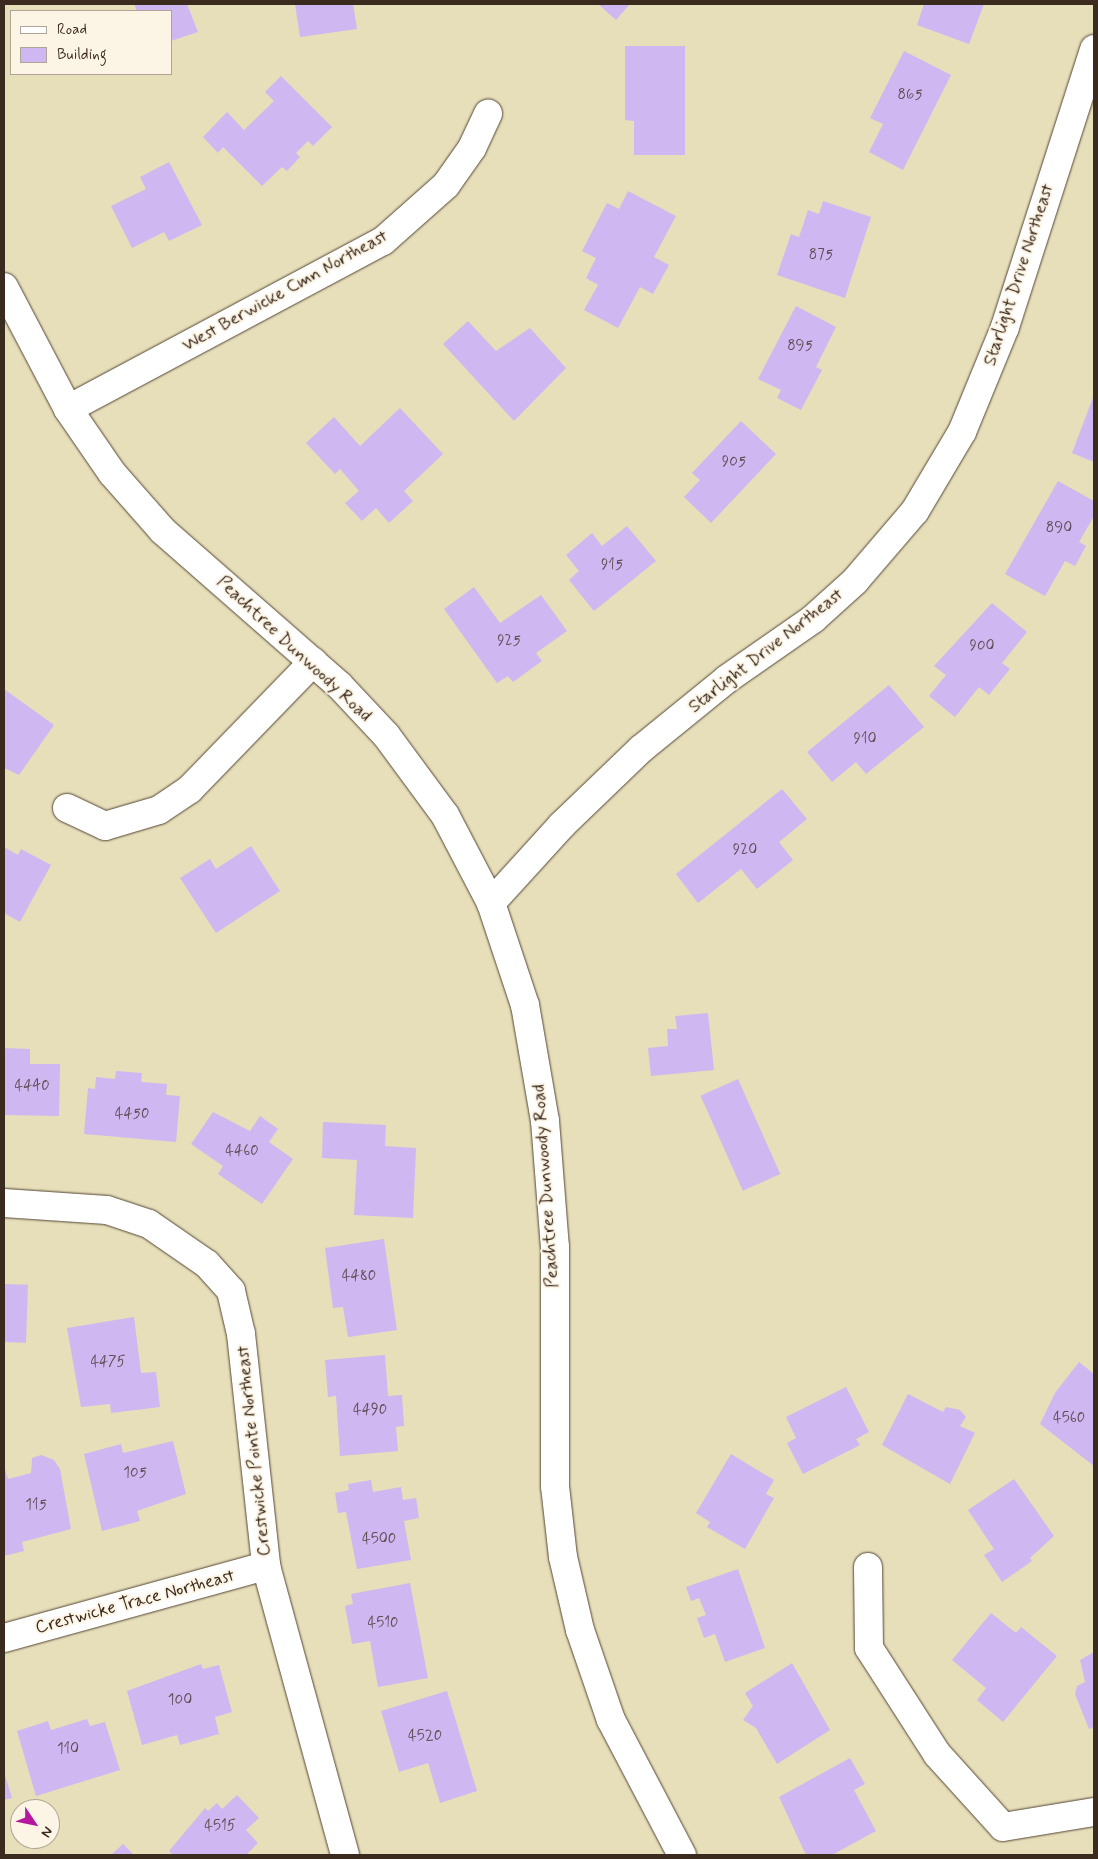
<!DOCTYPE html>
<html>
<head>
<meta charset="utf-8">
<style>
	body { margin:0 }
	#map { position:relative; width:1098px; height:1859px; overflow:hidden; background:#e6dfba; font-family:Mynerve,sans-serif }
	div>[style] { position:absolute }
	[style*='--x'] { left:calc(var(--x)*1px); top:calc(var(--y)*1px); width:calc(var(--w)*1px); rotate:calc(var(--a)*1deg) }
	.building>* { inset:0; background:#cfb7f2; transform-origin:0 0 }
	.roads { filter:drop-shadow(0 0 1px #554535) drop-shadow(0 0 1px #554535) }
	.street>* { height:28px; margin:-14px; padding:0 14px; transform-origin:14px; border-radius:14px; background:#fff }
	.secondary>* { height:28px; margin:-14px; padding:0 14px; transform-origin:14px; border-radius:14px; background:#fff }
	span { translate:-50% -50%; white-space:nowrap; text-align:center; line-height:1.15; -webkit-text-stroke:4px #fcf5e5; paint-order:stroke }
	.number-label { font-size:15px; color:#604d53 }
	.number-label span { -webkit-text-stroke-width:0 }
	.street-label { font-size:18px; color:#3b2a1e }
	.frame { position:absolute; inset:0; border:5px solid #3b2a1e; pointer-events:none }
	.legend { position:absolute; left:10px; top:10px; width:162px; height:65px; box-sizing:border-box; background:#fcf5e5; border:1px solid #afa495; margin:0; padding:6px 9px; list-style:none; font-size:15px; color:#3b2a1e }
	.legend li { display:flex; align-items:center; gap:10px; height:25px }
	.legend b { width:25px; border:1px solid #afa495 }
	.north { position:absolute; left:10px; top:1799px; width:50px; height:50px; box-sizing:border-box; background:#fcf5e5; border:1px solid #afa495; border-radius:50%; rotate:124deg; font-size:14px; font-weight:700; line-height:20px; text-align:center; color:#3b2a1e }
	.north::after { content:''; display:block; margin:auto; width:18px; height:22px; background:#b5179e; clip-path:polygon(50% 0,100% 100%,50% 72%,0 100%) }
</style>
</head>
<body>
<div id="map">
	<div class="building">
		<div style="clip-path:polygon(134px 4px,187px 4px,198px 32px,171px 41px,171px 11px,137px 11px)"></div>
		<div style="clip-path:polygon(295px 4px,353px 4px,357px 29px,300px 37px)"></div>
		<div style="clip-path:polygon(598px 4px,630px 4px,616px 20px)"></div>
		<div style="clip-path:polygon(924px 4px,984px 4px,969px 44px,917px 25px)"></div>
		<div style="clip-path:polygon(625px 46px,685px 46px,685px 155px,634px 155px,634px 121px,625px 120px)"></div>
		<div style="clip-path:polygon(904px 51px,951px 75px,903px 170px,869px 152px,883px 124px,870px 118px)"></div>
		<div style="clip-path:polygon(281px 76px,332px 127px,313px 146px,308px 141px,296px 153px,300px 157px,287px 171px,282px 167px,262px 186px,223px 147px,218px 153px,203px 137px,227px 112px,244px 130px,274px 101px,265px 92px)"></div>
		<div style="clip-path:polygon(169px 162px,202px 225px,169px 241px,164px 232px,132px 248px,111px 206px,146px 189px,140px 177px)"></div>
		<div style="clip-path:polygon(628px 191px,676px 216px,654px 257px,669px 265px,653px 294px,640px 287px,618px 328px,584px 310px,598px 285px,586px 278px,596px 258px,582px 251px,607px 203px,619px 209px)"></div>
		<div style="clip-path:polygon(823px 201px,871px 217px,845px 298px,777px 275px,791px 234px,799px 237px,808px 210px,819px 214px)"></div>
		<div style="clip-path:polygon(796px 306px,836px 327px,816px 367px,822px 370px,801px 410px,777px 398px,781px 390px,758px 379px)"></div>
		<div style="clip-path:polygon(468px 321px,496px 351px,530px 328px,566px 368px,514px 421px,443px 344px)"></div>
		<div style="clip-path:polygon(1094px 395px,1094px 462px,1072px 453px)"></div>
		<div style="clip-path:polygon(400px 408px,443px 454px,404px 491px,413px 501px,389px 523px,376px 508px,362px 521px,345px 503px,359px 491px,340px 469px,335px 474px,306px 443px,334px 417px,360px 446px)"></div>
		<div style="clip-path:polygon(741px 421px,776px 454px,711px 523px,684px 497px,700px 480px,692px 473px)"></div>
		<div style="clip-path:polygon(1058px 481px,1094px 501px,1094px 516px,1079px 542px,1086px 546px,1075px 566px,1065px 561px,1045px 596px,1005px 574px)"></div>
		<div style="clip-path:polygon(627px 526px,656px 561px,594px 611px,569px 580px,579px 571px,566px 555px,592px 533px,602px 546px)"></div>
		<div style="clip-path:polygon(474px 587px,500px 623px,541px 595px,567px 631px,536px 653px,542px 661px,513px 682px,508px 676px,497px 683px,444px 609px)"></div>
		<div style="clip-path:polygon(992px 603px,1027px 632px,1002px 663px,1010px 669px,989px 695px,979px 687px,955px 717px,929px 696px,946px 675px,934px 666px)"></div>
		<div style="clip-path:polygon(889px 685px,924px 727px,866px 774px,856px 762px,832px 782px,807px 752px)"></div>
		<div style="clip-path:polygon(4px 689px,54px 725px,19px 775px,4px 768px)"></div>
		<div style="clip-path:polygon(782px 789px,807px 819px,779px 842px,793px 860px,757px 889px,741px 869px,698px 903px,676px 874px)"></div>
		<div style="clip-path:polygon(251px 846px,280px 891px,216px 933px,180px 878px,210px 859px,216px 869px)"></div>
		<div style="clip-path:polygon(4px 847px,18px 855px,21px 849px,51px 865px,20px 922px,4px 913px)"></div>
		<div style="clip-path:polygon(708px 1013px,714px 1070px,651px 1076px,648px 1048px,668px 1046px,667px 1029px,677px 1029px,675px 1016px)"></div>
		<div style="clip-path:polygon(4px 1048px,30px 1049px,30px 1064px,60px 1064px,59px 1116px,4px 1115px)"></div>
		<div style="clip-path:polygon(116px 1071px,142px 1073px,141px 1082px,167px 1084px,166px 1095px,180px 1096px,176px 1142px,84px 1134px,88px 1088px,95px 1089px,96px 1077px,115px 1079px)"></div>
		<div style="left:738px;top:1079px;width:104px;height:41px;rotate:66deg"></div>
		<div style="clip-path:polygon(213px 1112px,250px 1131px,260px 1116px,278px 1129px,269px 1142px,293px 1159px,262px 1204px,218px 1174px,223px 1166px,191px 1144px)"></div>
		<div style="clip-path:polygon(323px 1122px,386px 1125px,385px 1146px,416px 1148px,413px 1218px,354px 1215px,357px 1160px,322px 1158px)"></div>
		<div style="clip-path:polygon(384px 1239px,397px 1330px,348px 1337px,343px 1307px,333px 1308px,325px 1248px)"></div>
		<div style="left:4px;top:1284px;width:24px;height:58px;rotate:2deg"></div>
		<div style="clip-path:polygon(134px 1317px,141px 1373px,156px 1372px,160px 1407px,111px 1413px,110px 1404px,81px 1407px,67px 1328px)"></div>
		<div style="clip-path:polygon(385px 1355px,388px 1396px,402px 1395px,404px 1426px,396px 1427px,398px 1451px,340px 1456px,336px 1396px,328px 1397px,325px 1360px)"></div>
		<div style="clip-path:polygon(1079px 1362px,1094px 1374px,1094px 1466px,1040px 1424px,1055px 1393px)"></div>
		<div style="clip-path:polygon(846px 1387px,869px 1432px,856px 1439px,860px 1445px,803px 1474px,787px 1443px,796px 1438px,786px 1417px)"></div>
		<div style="clip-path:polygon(908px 1394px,943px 1412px,946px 1407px,960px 1410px,966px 1417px,960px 1426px,975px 1433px,950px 1484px,882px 1445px)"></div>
		<div style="clip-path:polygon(173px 1441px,186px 1494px,137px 1511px,140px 1521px,102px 1531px,84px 1454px,121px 1444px,123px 1453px)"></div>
		<div style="clip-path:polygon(731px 1454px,774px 1480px,766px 1494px,774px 1498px,745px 1549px,707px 1527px,710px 1522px,696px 1513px)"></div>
		<div style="clip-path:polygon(41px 1455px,54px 1460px,60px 1469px,71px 1529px,22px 1542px,24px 1551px,4px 1556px,4px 1466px,8px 1479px,31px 1473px,32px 1458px)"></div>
		<div style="clip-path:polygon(1014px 1479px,1054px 1536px,1030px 1558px,1032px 1561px,1002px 1582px,984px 1555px,994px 1549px,968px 1510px)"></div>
		<div style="clip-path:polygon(371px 1480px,373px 1492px,401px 1487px,403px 1500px,416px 1498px,419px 1518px,404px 1521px,411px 1560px,357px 1569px,346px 1512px,338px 1513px,335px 1493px,349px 1490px,348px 1484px)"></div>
		<div style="clip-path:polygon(738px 1569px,765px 1648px,725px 1662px,715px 1634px,704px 1638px,697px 1618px,706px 1615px,699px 1598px,691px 1601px,686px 1587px)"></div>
		<div style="clip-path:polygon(410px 1583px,428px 1678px,378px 1687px,370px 1641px,352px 1644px,345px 1606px,353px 1604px,351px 1594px)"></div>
		<div style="clip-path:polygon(991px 1613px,1016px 1633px,1021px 1627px,1057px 1656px,1003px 1722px,977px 1700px,986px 1688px,952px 1660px)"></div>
		<div style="clip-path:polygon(1094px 1652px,1094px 1727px,1089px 1729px,1075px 1694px,1077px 1686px,1085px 1682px,1080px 1660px)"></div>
		<div style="clip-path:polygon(792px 1663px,830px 1730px,777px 1764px,756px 1728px,743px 1720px,753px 1706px,745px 1693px)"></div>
		<div style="clip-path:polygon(201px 1664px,203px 1669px,219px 1665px,232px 1712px,215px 1717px,219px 1734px,180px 1745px,177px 1735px,142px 1745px,127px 1691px)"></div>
		<div style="clip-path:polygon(447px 1691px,477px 1791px,440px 1803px,428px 1763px,399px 1772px,381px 1711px)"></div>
		<div style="clip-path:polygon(87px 1719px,90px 1726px,105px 1722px,120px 1770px,36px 1796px,17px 1731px,48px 1721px,51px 1730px)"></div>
		<div style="clip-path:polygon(850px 1758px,865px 1784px,854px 1790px,876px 1831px,832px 1855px,806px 1855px,779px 1797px)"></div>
		<div style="clip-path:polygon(4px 1772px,12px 1798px,4px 1800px)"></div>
		<div style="clip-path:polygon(237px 1795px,259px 1818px,246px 1830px,258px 1843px,246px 1855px,173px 1855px,169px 1851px,205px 1808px,208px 1811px,217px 1803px,222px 1809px)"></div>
		<div style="clip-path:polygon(123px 1844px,134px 1855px,111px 1855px)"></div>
	</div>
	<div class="roads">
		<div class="street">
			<div style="--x:68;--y:409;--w:357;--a:-28.1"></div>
			<div style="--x:383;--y:241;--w:84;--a:-41.6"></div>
			<div style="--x:446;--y:185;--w:45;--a:-54.9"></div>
			<div style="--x:472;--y:148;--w:38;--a:-65"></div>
			<div style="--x:67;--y:808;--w:42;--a:25.3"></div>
			<div style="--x:105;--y:826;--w:56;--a:-16.5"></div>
			<div style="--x:159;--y:810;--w:37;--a:-34"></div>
			<div style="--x:190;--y:789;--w:177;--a:-45.9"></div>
			<div style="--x:491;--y:903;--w:105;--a:-47.7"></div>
			<div style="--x:562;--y:825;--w:110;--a:-43.9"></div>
			<div style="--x:641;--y:749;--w:111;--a:-39.1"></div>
			<div style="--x:727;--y:679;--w:105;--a:-34.9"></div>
			<div style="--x:813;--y:619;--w:57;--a:-42.1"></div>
			<div style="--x:855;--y:581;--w:92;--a:-49.4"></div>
			<div style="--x:915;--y:511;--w:92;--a:-59.3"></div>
			<div style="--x:962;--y:432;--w:113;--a:-67.7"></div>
			<div style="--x:1005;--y:327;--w:292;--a:-72.2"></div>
			<div style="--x:4;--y:1203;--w:103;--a:3.9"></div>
			<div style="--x:107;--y:1210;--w:44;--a:18.4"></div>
			<div style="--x:149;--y:1224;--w:70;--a:34.6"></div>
			<div style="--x:207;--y:1264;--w:36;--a:48"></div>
			<div style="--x:231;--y:1291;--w:44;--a:76.9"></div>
			<div style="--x:241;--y:1334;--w:233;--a:83.8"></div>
			<div style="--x:266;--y:1566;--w:300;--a:74.7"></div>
			<div style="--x:868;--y:1567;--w:81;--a:89.3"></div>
			<div style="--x:869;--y:1648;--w:126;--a:57.3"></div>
			<div style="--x:937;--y:1754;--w:98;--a:47.9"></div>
			<div style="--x:1003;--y:1827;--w:92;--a:-9.4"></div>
			<div style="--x:4;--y:1638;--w:272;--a:-15.4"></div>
		</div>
		<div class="secondary">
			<div style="--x:4;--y:287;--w:138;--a:62.3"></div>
			<div style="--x:68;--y:409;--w:78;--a:55.5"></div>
			<div style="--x:112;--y:473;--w:77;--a:48.7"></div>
			<div style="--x:163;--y:531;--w:234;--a:41.2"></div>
			<div style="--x:339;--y:685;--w:69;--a:46.8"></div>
			<div style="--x:386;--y:735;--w:99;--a:53.6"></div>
			<div style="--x:445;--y:815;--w:99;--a:62.4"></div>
			<div style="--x:491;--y:903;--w:108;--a:71.6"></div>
			<div style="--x:525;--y:1005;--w:118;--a:80.2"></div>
			<div style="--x:545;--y:1121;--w:126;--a:85.5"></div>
			<div style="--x:555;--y:1247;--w:239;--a:90"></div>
			<div style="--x:555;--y:1486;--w:71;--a:83.6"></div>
			<div style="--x:563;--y:1557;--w:75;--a:76.9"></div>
			<div style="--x:580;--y:1630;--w:95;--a:71"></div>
			<div style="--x:611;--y:1720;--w:153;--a:62.3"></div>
		</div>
	</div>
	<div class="number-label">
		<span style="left:910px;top:96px">865</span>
		<span style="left:821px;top:256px">875</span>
		<span style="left:800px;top:347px">895</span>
		<span style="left:734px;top:463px">905</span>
		<span style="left:1059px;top:529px">890</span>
		<span style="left:612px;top:566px">915</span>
		<span style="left:509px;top:642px">925</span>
		<span style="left:982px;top:647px">900</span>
		<span style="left:865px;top:740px">910</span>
		<span style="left:745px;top:851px">920</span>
		<span style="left:32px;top:1087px">4440</span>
		<span style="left:132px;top:1115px">4450</span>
		<span style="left:242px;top:1152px">4460</span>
		<span style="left:359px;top:1277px">4480</span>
		<span style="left:108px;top:1363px">4475</span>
		<span style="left:370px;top:1411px">4490</span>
		<span style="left:1069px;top:1419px">4560</span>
		<span style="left:135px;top:1474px">105</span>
		<span style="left:36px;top:1506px">115</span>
		<span style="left:379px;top:1540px">4500</span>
		<span style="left:383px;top:1624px">4510</span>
		<span style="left:180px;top:1701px">100</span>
		<span style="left:425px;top:1737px">4520</span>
		<span style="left:68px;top:1750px">110</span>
		<span style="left:220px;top:1827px">4515</span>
	</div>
	<div class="street-label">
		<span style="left:1019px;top:275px;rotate:-72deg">Starlight Drive Northeast</span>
		<span style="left:285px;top:291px;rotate:-29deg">West Berwicke Cmn Northeast</span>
		<span style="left:294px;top:649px;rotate:43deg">Peachtree Dunwoody Road</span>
		<span style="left:766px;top:651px;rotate:-38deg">Starlight Drive Northeast</span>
		<span style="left:546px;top:1186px;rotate:-94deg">Peachtree Dunwoody Road</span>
		<span style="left:254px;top:1451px;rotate:-96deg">Crestwicke Pointe Northeast</span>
		<span style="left:135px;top:1602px;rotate:-15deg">Crestwicke Trace Northeast</span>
	</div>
	<div class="frame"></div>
	<ul class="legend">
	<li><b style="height:6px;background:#fff"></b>Road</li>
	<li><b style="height:14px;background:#cfb7f2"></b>Building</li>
	</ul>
	<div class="north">N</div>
</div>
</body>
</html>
